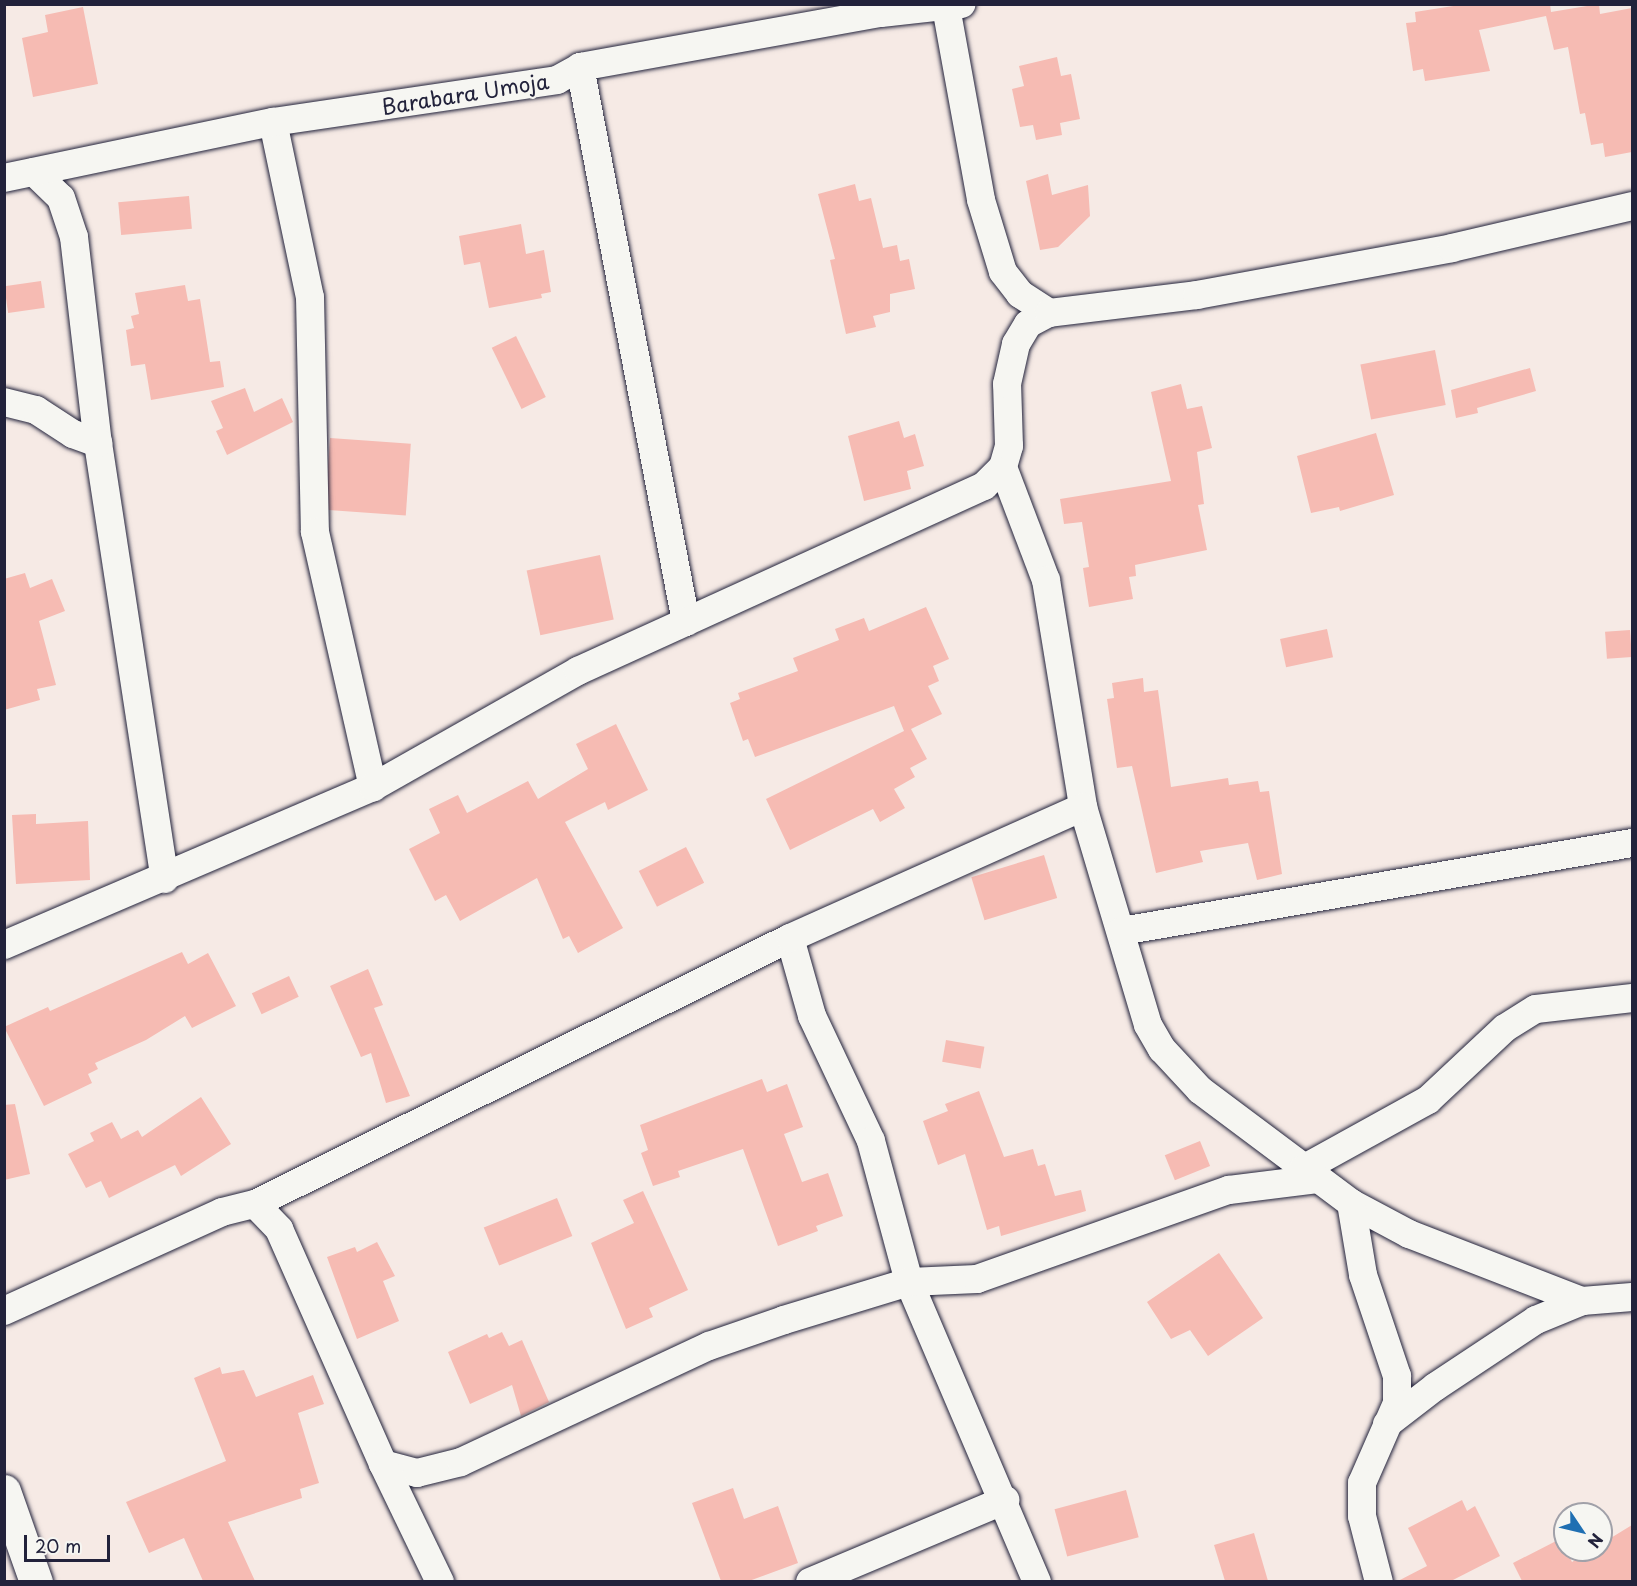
<!DOCTYPE html>
<html>
<head>
<meta charset="utf-8">
<style>
	body { margin:0 }
	#map { position:relative; width:1637px; height:1586px; overflow:hidden; background:#f6eae5; font-family:"Playpen Sans",sans-serif }
	div>[style] { position:absolute }
	[style*='--x'] { left:calc(var(--x)*1px); top:calc(var(--y)*1px); width:calc(var(--w)*1px); rotate:calc(var(--a)*1deg) }
	.building>* { inset:0; background:#f6bbb3; transform-origin:0 0 }
	.roads { filter:drop-shadow(0 0 2px #22223b) drop-shadow(0 0 2px #22223b) }
	.minor>* { height:28px; margin:-14px; padding:0 14px; transform-origin:14px; border-radius:14px; background:#f6f6f2 }
	.tertiary>* { height:33px; margin:-16.5px; padding:0 16.5px; transform-origin:16.5px; border-radius:16.5px; background:#f6f6f2 }
	span { translate:-50% -50%; white-space:nowrap; text-align:center; line-height:1.15; -webkit-text-stroke:4.5px #f6f6f2; paint-order:stroke }
	.street-label { font-size:21px; color:#22223b }
	.frame { position:absolute; inset:0; border:6px solid #22223b; pointer-events:none }
	.north { position:absolute; left:1553px; top:1502px; width:60px; height:60px; box-sizing:border-box; background:#f6f6f2; border:2px solid #a1a1a9; border-radius:50%; rotate:125deg; font-size:16px; font-weight:700; line-height:24px; text-align:center; color:#22223b }
	.north::after { content:''; display:block; margin:auto; width:21px; height:27px; background:#1f6fb2; clip-path:polygon(50% 0,100% 100%,50% 72%,0 100%) }
	.scale { position:absolute; left:24px; top:1535px; width:86px; height:27px; box-sizing:border-box; border:3px solid #22223b; border-top:0; padding-left:8px; font-size:18px; line-height:21px; white-space:nowrap; color:#22223b; -webkit-text-stroke:4px #f6f6f2; paint-order:stroke }
</style>
</head>
<body>
<div id="map">
	<div class="building">
		<div style="clip-path:polygon(1466px 4px,1550px 4px,1551px 12px,1599px 4px,1600px 14px,1632px 8px,1632px 152px,1605px 157px,1603px 143px,1591px 145px,1585px 113px,1580px 114px,1568px 47px,1554px 50px,1546px 16px,1479px 30px,1490px 71px,1425px 81px,1423px 69px,1413px 71px,1406px 23px,1416px 22px,1415px 12px)"></div>
		<div style="clip-path:polygon(83px 7px,98px 84px,33px 97px,22px 38px,48px 32px,45px 15px)"></div>
		<div style="clip-path:polygon(1057px 57px,1061px 76px,1071px 74px,1080px 119px,1060px 123px,1062px 135px,1036px 140px,1033px 125px,1020px 127px,1012px 89px,1024px 86px,1019px 66px)"></div>
		<div style="clip-path:polygon(1048px 174px,1052px 195px,1088px 185px,1090px 216px,1058px 247px,1040px 250px,1026px 181px)"></div>
		<div style="clip-path:polygon(855px 184px,859px 201px,871px 198px,883px 248px,897px 245px,900px 261px,909px 259px,915px 289px,890px 294px,890px 312px,873px 316px,876px 327px,846px 334px,830px 260px,835px 259px,818px 194px)"></div>
		<div style="left:189px;top:196px;width:33px;height:71px;rotate:85deg"></div>
		<div style="clip-path:polygon(521px 224px,526px 254px,544px 250px,551px 292px,541px 294px,542px 298px,489px 308px,480px 262px,464px 265px,459px 236px)"></div>
		<div style="left:41px;top:281px;width:27px;height:37px;rotate:82deg"></div>
		<div style="clip-path:polygon(185px 285px,188px 301px,200px 299px,210px 362px,220px 361px,224px 387px,151px 400px,145px 364px,131px 366px,126px 330px,134px 328px,131px 316px,139px 314px,135px 293px)"></div>
		<div style="left:516px;top:336px;width:68px;height:27px;rotate:64deg"></div>
		<div style="left:1435px;top:350px;width:56px;height:76px;rotate:79deg"></div>
		<div style="clip-path:polygon(1530px 368px,1536px 391px,1477px 408px,1478px 413px,1456px 418px,1451px 390px)"></div>
		<div style="clip-path:polygon(1181px 384px,1187px 409px,1202px 406px,1212px 448px,1197px 452px,1204px 504px,1198px 505px,1207px 550px,1135px 565px,1136px 576px,1129px 577px,1133px 599px,1089px 607px,1083px 568px,1089px 567px,1082px 522px,1064px 524px,1060px 499px,1171px 481px,1151px 392px)"></div>
		<div style="clip-path:polygon(245px 388px,254px 412px,282px 398px,293px 422px,227px 455px,216px 431px,223px 428px,211px 401px)"></div>
		<div style="clip-path:polygon(899px 421px,904px 438px,915px 434px,924px 466px,907px 471px,911px 489px,864px 501px,848px 436px)"></div>
		<div style="clip-path:polygon(1376px 433px,1394px 495px,1340px 511px,1339px 507px,1311px 513px,1297px 456px)"></div>
		<div style="left:330px;top:438px;width:81px;height:72px;rotate:4deg"></div>
		<div style="left:600px;top:555px;width:66px;height:75px;rotate:78deg"></div>
		<div style="clip-path:polygon(25px 573px,30px 588px,52px 579px,65px 611px,39px 621px,56px 685px,37px 689px,40px 700px,4px 710px,4px 579px)"></div>
		<div style="clip-path:polygon(926px 607px,949px 659px,933px 666px,939px 681px,928px 686px,942px 714px,911px 729px,927px 759px,910px 768px,915px 777px,894px 789px,905px 808px,880px 822px,873px 809px,790px 850px,766px 799px,904px 731px,894px 706px,755px 757px,748px 739px,743px 741px,730px 703px,740px 699px,738px 693px,798px 671px,793px 658px,839px 640px,835px 629px,864px 618px,869px 631px)"></div>
		<div style="left:1327px;top:629px;width:29px;height:48px;rotate:78deg"></div>
		<div style="left:1630px;top:630px;width:27px;height:25px;rotate:86deg"></div>
		<div style="clip-path:polygon(1143px 678px,1144px 692px,1158px 690px,1171px 787px,1228px 778px,1229px 785px,1258px 781px,1260px 792px,1269px 791px,1282px 874px,1257px 880px,1248px 843px,1200px 851px,1203px 862px,1156px 873px,1132px 766px,1117px 768px,1107px 699px,1114px 698px,1112px 683px)"></div>
		<div style="clip-path:polygon(616px 724px,648px 790px,608px 810px,605px 802px,565px 822px,623px 928px,578px 953px,569px 936px,563px 939px,537px 878px,460px 921px,446px 895px,435px 901px,409px 849px,440px 833px,429px 809px,458px 795px,467px 813px,528px 781px,538px 799px,588px 769px,576px 744px)"></div>
		<div style="clip-path:polygon(36px 814px,36px 824px,88px 821px,90px 880px,16px 884px,12px 815px)"></div>
		<div style="left:686px;top:847px;width:40px;height:53px;rotate:63deg"></div>
		<div style="left:1044px;top:855px;width:45px;height:76px;rotate:73deg"></div>
		<div style="clip-path:polygon(182px 952px,188px 964px,208px 953px,236px 1006px,192px 1028px,185px 1016px,146px 1040px,95px 1063px,98px 1069px,88px 1074px,92px 1083px,44px 1106px,4px 1027px,48px 1007px,50px 1011px)"></div>
		<div style="clip-path:polygon(368px 969px,383px 1005px,374px 1008px,410px 1096px,386px 1103px,371px 1053px,361px 1057px,330px 986px)"></div>
		<div style="left:289px;top:976px;width:23px;height:41px;rotate:65deg"></div>
		<div style="left:946px;top:1040px;width:39px;height:22px;rotate:10deg"></div>
		<div style="clip-path:polygon(762px 1079px,767px 1092px,787px 1084px,803px 1127px,784px 1134px,802px 1182px,828px 1173px,843px 1216px,816px 1226px,818px 1231px,778px 1246px,743px 1149px,678px 1171px,680px 1177px,653px 1186px,641px 1153px,648px 1150px,640px 1125px)"></div>
		<div style="clip-path:polygon(979px 1091px,1004px 1157px,1033px 1149px,1038px 1166px,1045px 1164px,1055px 1196px,1081px 1190px,1086px 1211px,1001px 1236px,999px 1226px,987px 1230px,965px 1154px,938px 1165px,923px 1121px,948px 1111px,945px 1104px)"></div>
		<div style="clip-path:polygon(201px 1097px,231px 1144px,181px 1176px,175px 1165px,109px 1198px,101px 1181px,86px 1188px,68px 1154px,94px 1141px,90px 1133px,112px 1122px,121px 1139px,138px 1130px,142px 1137px)"></div>
		<div style="clip-path:polygon(15px 1104px,30px 1174px,4px 1180px,4px 1105px)"></div>
		<div style="left:1200px;top:1141px;width:27px;height:38px;rotate:68deg"></div>
		<div style="clip-path:polygon(643px 1191px,688px 1290px,649px 1308px,653px 1317px,626px 1329px,591px 1243px,634px 1223px,623px 1200px)"></div>
		<div style="left:557px;top:1198px;width:41px;height:79px;rotate:68deg"></div>
		<div style="clip-path:polygon(377px 1242px,395px 1276px,383px 1281px,399px 1321px,357px 1339px,327px 1257px,355px 1247px,357px 1252px)"></div>
		<div style="clip-path:polygon(1219px 1253px,1263px 1318px,1208px 1356px,1190px 1330px,1171px 1339px,1147px 1302px)"></div>
		<div style="clip-path:polygon(502px 1332px,509px 1346px,522px 1340px,549px 1402px,521px 1416px,512px 1385px,470px 1404px,448px 1352px,487px 1334px,489px 1338px)"></div>
		<div style="clip-path:polygon(220px 1367px,222px 1374px,244px 1370px,256px 1397px,313px 1375px,324px 1404px,298px 1413px,319px 1483px,300px 1489px,302px 1498px,228px 1522px,255px 1581px,203px 1581px,184px 1538px,149px 1553px,126px 1502px,226px 1461px,194px 1378px)"></div>
		<div style="clip-path:polygon(733px 1488px,744px 1519px,778px 1506px,798px 1563px,749px 1581px,721px 1581px,692px 1503px)"></div>
		<div style="left:1126px;top:1490px;width:49px;height:74px;rotate:75deg"></div>
		<div style="clip-path:polygon(1462px 1500px,1467px 1511px,1475px 1506px,1500px 1556px,1451px 1581px,1398px 1581px,1427px 1566px,1408px 1528px)"></div>
		<div style="clip-path:polygon(1632px 1525px,1632px 1581px,1522px 1581px,1513px 1563px,1560px 1539px,1572px 1562px,1591px 1550px,1601px 1550px,1601px 1544px)"></div>
		<div style="clip-path:polygon(1254px 1533px,1268px 1581px,1225px 1581px,1214px 1545px)"></div>
	</div>
	<div class="roads">
		<div class="minor">
			<div style="--x:946;--y:7;--w:196;--a:79.7"></div>
			<div style="--x:981;--y:200;--w:75;--a:73"></div>
			<div style="--x:1003;--y:272;--w:28;--a:52"></div>
			<div style="--x:1020;--y:294;--w:35;--a:33"></div>
			<div style="--x:580;--y:67;--w:565;--a:79.19"></div>
			<div style="--x:273;--y:122;--w:179;--a:78.1"></div>
			<div style="--x:310;--y:297;--w:235;--a:88.8"></div>
			<div style="--x:315;--y:532;--w:262;--a:77.2"></div>
			<div style="--x:34;--y:172;--w:37;--a:44"></div>
			<div style="--x:61;--y:198;--w:41;--a:71.6"></div>
			<div style="--x:74;--y:237;--w:207;--a:83.4"></div>
			<div style="--x:98;--y:443;--w:441;--a:81.3"></div>
			<div style="--x:4;--y:178;--w:275;--a:-11.8"></div>
			<div style="--x:273;--y:122;--w:287;--a:-8.4"></div>
			<div style="--x:557;--y:80;--w:26;--a:-29"></div>
			<div style="--x:580;--y:67;--w:306;--a:-10.2"></div>
			<div style="--x:881;--y:13;--w:81;--a:-6.4"></div>
			<div style="--x:4;--y:402;--w:33;--a:14"></div>
			<div style="--x:36;--y:410;--w:44;--a:33"></div>
			<div style="--x:73;--y:434;--w:27;--a:20"></div>
			<div style="--x:1003;--y:467;--w:121;--a:69.2"></div>
			<div style="--x:1046;--y:580;--w:230;--a:80.7"></div>
			<div style="--x:1083;--y:807;--w:227;--a:73.4"></div>
			<div style="--x:1148;--y:1025;--w:28;--a:60"></div>
			<div style="--x:1162;--y:1049;--w:56;--a:47.2"></div>
			<div style="--x:1200;--y:1090;--w:189;--a:36.8"></div>
			<div style="--x:1351;--y:1203;--w:66;--a:28.1"></div>
			<div style="--x:1409;--y:1234;--w:186;--a:21.2"></div>
			<div style="--x:1122;--y:931;--w:518;--a:-9.79"></div>
			<div style="--x:790;--y:938;--w:81;--a:74.2"></div>
			<div style="--x:812;--y:1016;--w:138;--a:64.7"></div>
			<div style="--x:871;--y:1141;--w:146;--a:74.9"></div>
			<div style="--x:909;--y:1282;--w:326;--a:66.9"></div>
			<div style="--x:4;--y:945;--w:401;--a:-23.2"></div>
			<div style="--x:373;--y:787;--w:236;--a:-29.5"></div>
			<div style="--x:578;--y:671;--w:446;--a:-24.5"></div>
			<div style="--x:984;--y:486;--w:27;--a:-45"></div>
			<div style="--x:1003;--y:467;--w:22;--a:-74"></div>
			<div style="--x:1009;--y:446;--w:62;--a:-91.8"></div>
			<div style="--x:1007;--y:384;--w:41;--a:-77.3"></div>
			<div style="--x:1016;--y:344;--w:23;--a:-59"></div>
			<div style="--x:1028;--y:324;--w:24;--a:-28"></div>
			<div style="--x:1049;--y:313;--w:149;--a:-6.9"></div>
			<div style="--x:1197;--y:295;--w:259;--a:-10.4"></div>
			<div style="--x:1452;--y:248;--w:185;--a:-13.1"></div>
			<div style="--x:1303;--y:1169;--w:143;--a:-28.9"></div>
			<div style="--x:1428;--y:1100;--w:105;--a:-43.1"></div>
			<div style="--x:1505;--y:1028;--w:36;--a:-32"></div>
			<div style="--x:1536;--y:1009;--w:97;--a:-6.5"></div>
			<div style="--x:1351;--y:1203;--w:73;--a:80.5"></div>
			<div style="--x:1363;--y:1275;--w:107;--a:71.4"></div>
			<div style="--x:1397;--y:1376;--w:27;--a:90"></div>
			<div style="--x:1397;--y:1403;--w:87;--a:113.6"></div>
			<div style="--x:1362;--y:1483;--w:33;--a:90"></div>
			<div style="--x:1362;--y:1516;--w:68;--a:75.6"></div>
			<div style="--x:255;--y:1204;--w:597;--a:-26.44"></div>
			<div style="--x:790;--y:938;--w:321;--a:-24.1"></div>
			<div style="--x:4;--y:1311;--w:239;--a:-24.4"></div>
			<div style="--x:222;--y:1212;--w:34;--a:-14"></div>
			<div style="--x:255;--y:1204;--w:35;--a:46"></div>
			<div style="--x:279;--y:1229;--w:257;--a:66.1"></div>
			<div style="--x:383;--y:1464;--w:35;--a:15"></div>
			<div style="--x:417;--y:1473;--w:45;--a:-14"></div>
			<div style="--x:461;--y:1462;--w:274;--a:-25.1"></div>
			<div style="--x:709;--y:1346;--w:79;--a:-19.1"></div>
			<div style="--x:784;--y:1320;--w:131;--a:-16.9"></div>
			<div style="--x:909;--y:1282;--w:68;--a:-2.5"></div>
			<div style="--x:977;--y:1279;--w:267;--a:-19.5"></div>
			<div style="--x:1229;--y:1190;--w:89;--a:-7.1"></div>
			<div style="--x:1387;--y:1424;--w:61;--a:-37.6"></div>
			<div style="--x:1435;--y:1387;--w:121;--a:-33.6"></div>
			<div style="--x:1536;--y:1320;--w:50;--a:-22.4"></div>
			<div style="--x:1582;--y:1301;--w:50;--a:-4.6"></div>
			<div style="--x:383;--y:1464;--w:131;--a:64.2"></div>
			<div style="--x:810;--y:1582;--w:212;--a:-22.8"></div>
		</div>
		<div class="tertiary">
			<div style="--x:4;--y:1491;--w:96;--a:70.6"></div>
		</div>
	</div>
	<div class="street-label">
		<span style="left:465px;top:93px;rotate:-9deg">Barabara Umoja</span>
	</div>
	<div class="frame"></div>
	<div class="north">N</div>
	<div class="scale">20 m</div>
</div>
</body>
</html>
